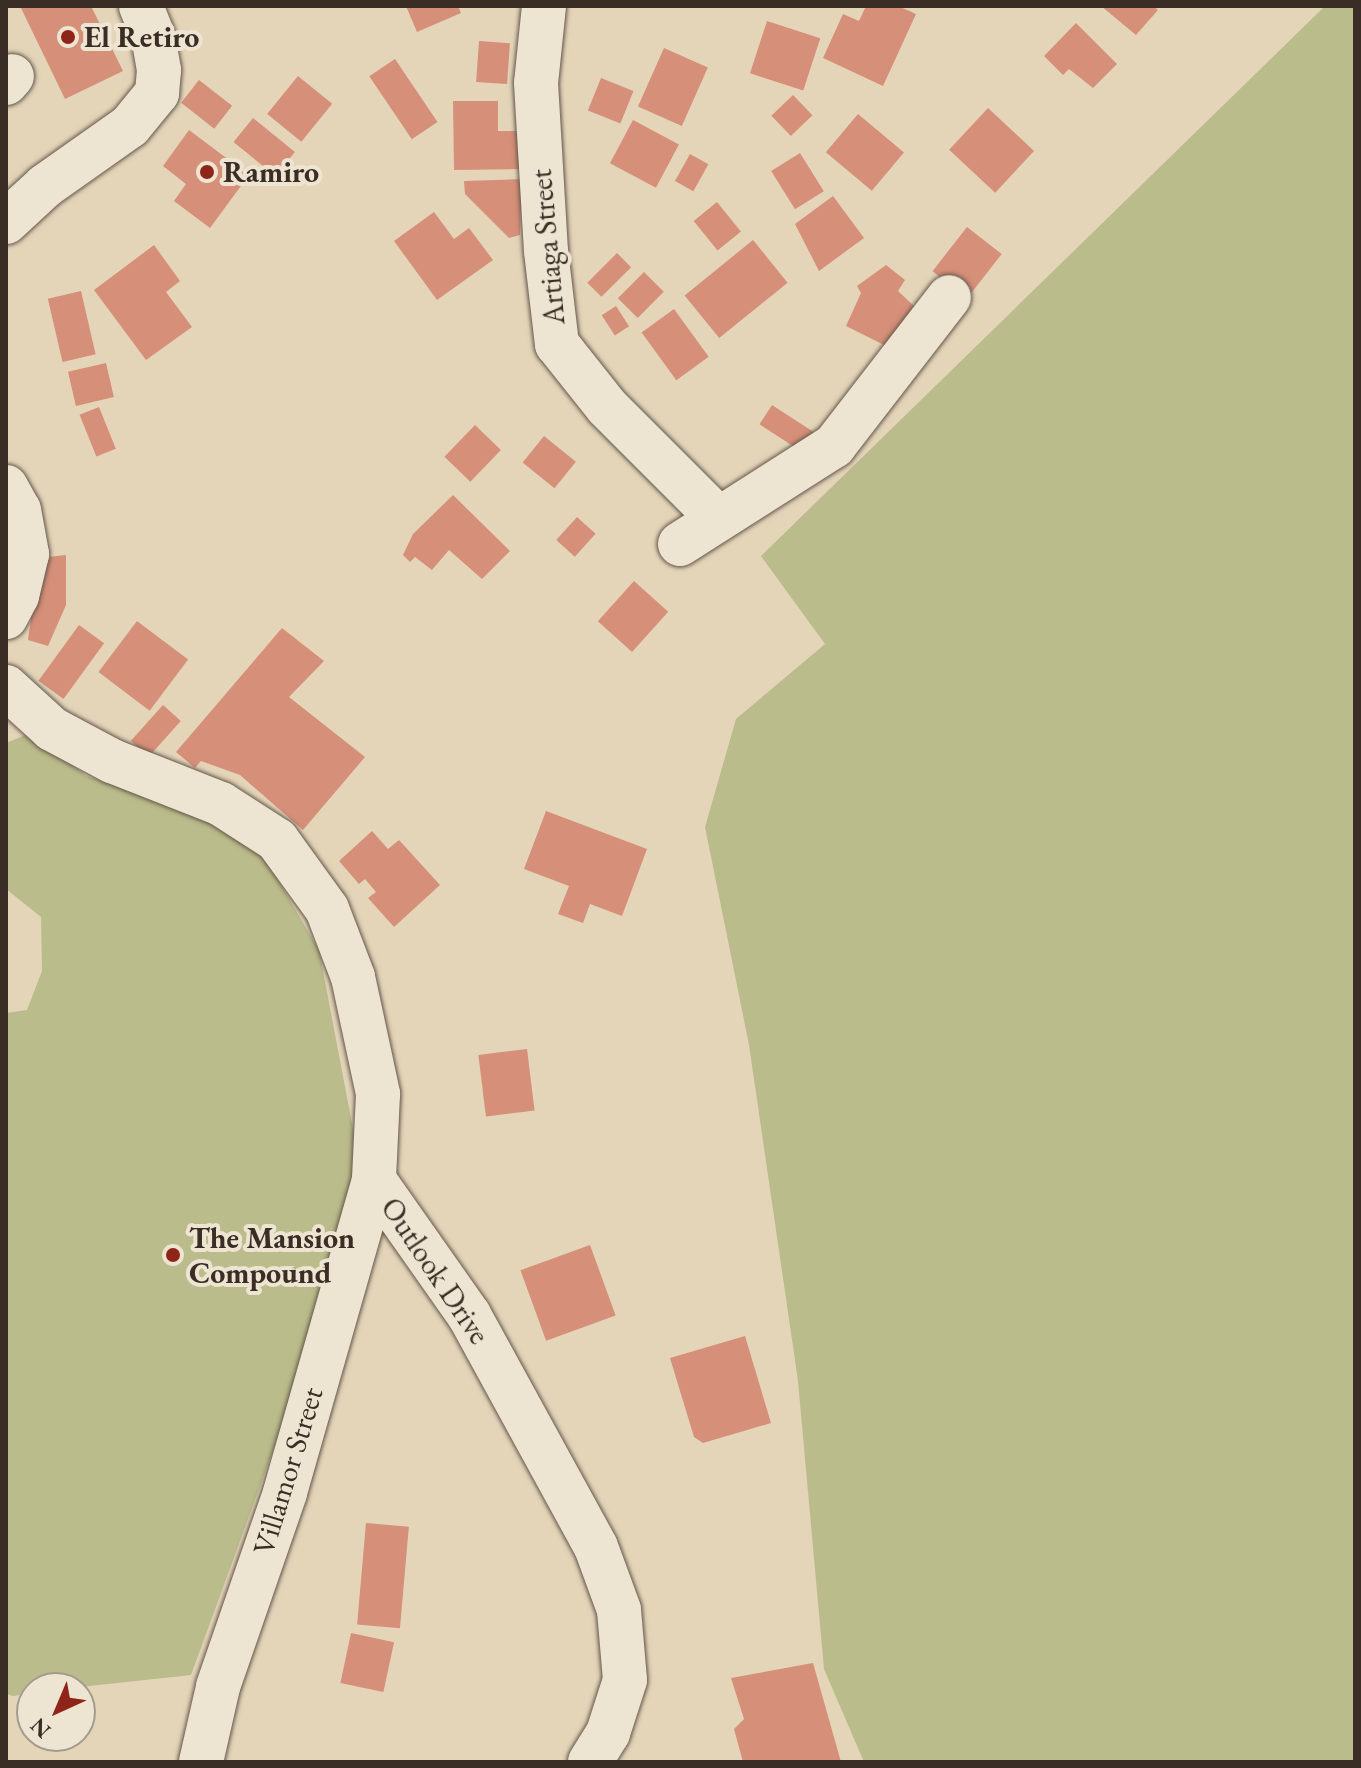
<!DOCTYPE html>
<html>
<head>
<meta charset="utf-8">
<style>
	body { margin:0 }
	#map { position:relative; width:1361px; height:1768px; overflow:hidden; background:#e4d5b9; font-family:"EB Garamond",serif }
	div>[style] { position:absolute }
	[style*='--x'] { left:calc(var(--x)*1px); top:calc(var(--y)*1px); width:calc(var(--w)*1px); rotate:calc(var(--a)*1deg) }
	.green>* { inset:0; background:#babc8b }
	.building>* { inset:0; background:#d68f78; transform-origin:0 0 }
	.roads { filter:drop-shadow(0 0 2px #64574a) drop-shadow(0 0 2px #64574a) }
	.minor>* { height:44px; margin:-22px; padding:0 22px; transform-origin:22px; border-radius:22px; background:#ede4d2 }
	.dots>* { width:22px; height:22px; translate:-50% -50%; box-sizing:border-box; border:4px solid #ede4d2; border-radius:50% }
	span { translate:-50% -50%; white-space:nowrap; text-align:center; line-height:1.15; -webkit-text-stroke:8px #ede4d2; paint-order:stroke }
	.poi-label { font-size:30px; color:#392d25; font-weight:700 }
	.left { translate:0 -50%; text-align:left }
	.street-label { font-size:30px; color:#392d25 }
	.frame { position:absolute; inset:0; border:8px solid #392d25; pointer-events:none }
	.north { position:absolute; left:16px; top:1672px; width:80px; height:80px; box-sizing:border-box; background:#ede4d2; border:2px solid #a59b8d; border-radius:50%; rotate:224deg; font-size:22px; font-weight:700; line-height:32px; text-align:center; color:#392d25 }
	.north::after { content:''; display:block; margin:auto; width:28px; height:36px; background:#8f2418; clip-path:polygon(50% 0,100% 100%,50% 72%,0 100%) }
</style>
</head>
<body>
<div id="map">
	<div class="green">
		<div style="clip-path:polygon(1325px 6px,1355px 6px,1355px 1762px,864px 1762px,824px 1669px,798px 1381px,749px 1045px,705px 827px,736px 719px,825px 644px,761px 556px)"></div>
		<div style="clip-path:polygon(30px 733px,86px 776px,224px 821px,258px 846px,319px 950px,362px 1176px,316px 1333px,191px 1675px,71px 1688px,32px 1688px,32px 1693px,13px 1696px,6px 1694px,6px 1013px,27px 1010px,42px 971px,41px 917px,6px 889px,6px 743px)"></div>
	</div>
	<div class="building">
		<div style="clip-path:polygon(20px 6px,91px 6px,123px 71px,65px 99px)"></div>
		<div style="clip-path:polygon(406px 6px,458px 6px,461px 13px,417px 32px)"></div>
		<div style="clip-path:polygon(866px 6px,898px 6px,916px 14px,883px 86px,823px 58px,843px 14px,859px 21px)"></div>
		<div style="clip-path:polygon(1101px 6px,1153px 6px,1158px 10px,1136px 35px)"></div>
		<div style="left:767px;top:21px;width:56px;height:55px;rotate:18deg"></div>
		<div style="clip-path:polygon(1076px 23px,1117px 64px,1093px 88px,1069px 69px,1063px 75px,1044px 56px)"></div>
		<div style="left:479px;top:41px;width:31px;height:41px;rotate:4deg"></div>
		<div style="left:664px;top:48px;width:48px;height:64px;rotate:24deg"></div>
		<div style="left:395px;top:59px;width:76px;height:31px;rotate:56deg"></div>
		<div style="left:298px;top:76px;width:44px;height:49px;rotate:39deg"></div>
		<div style="left:601px;top:78px;width:35px;height:35px;rotate:22deg"></div>
		<div style="left:199px;top:80px;width:42px;height:29px;rotate:38deg"></div>
		<div style="left:793px;top:95px;width:28px;height:30px;rotate:46deg"></div>
		<div style="clip-path:polygon(453px 101px,498px 101px,498px 131px,527px 131px,528px 169px,454px 170px)"></div>
		<div style="left:988px;top:108px;width:63px;height:57px;rotate:43deg"></div>
		<div style="left:858px;top:114px;width:60px;height:50px;rotate:40deg"></div>
		<div style="left:253px;top:118px;width:54px;height:31px;rotate:39deg"></div>
		<div style="left:633px;top:120px;width:52px;height:49px;rotate:28deg"></div>
		<div style="clip-path:polygon(189px 130px,249px 175px,210px 228px,174px 201px,186px 184px,163px 166px)"></div>
		<div style="left:800px;top:153px;width:45px;height:34px;rotate:58deg"></div>
		<div style="left:690px;top:154px;width:21px;height:31px;rotate:29deg"></div>
		<div style="clip-path:polygon(522px 179px,520px 235px,509px 238px,465px 194px,464px 181px)"></div>
		<div style="clip-path:polygon(833px 196px,864px 238px,819px 271px,795px 224px)"></div>
		<div style="left:717px;top:202px;width:38px;height:30px;rotate:51deg"></div>
		<div style="clip-path:polygon(434px 212px,454px 239px,469px 228px,493px 260px,437px 300px,394px 241px)"></div>
		<div style="left:967px;top:227px;width:44px;height:56px;rotate:38deg"></div>
		<div style="left:753px;top:240px;width:55px;height:88px;rotate:51deg"></div>
		<div style="clip-path:polygon(154px 245px,180px 281px,166px 292px,192px 327px,146px 360px,94px 290px)"></div>
		<div style="left:617px;top:253px;width:20px;height:42px;rotate:45deg"></div>
		<div style="clip-path:polygon(886px 265px,905px 280px,898px 291px,915px 307px,892px 349px,846px 326px,861px 293px,857px 286px)"></div>
		<div style="left:644px;top:272px;width:28px;height:37px;rotate:45deg"></div>
		<div style="left:81px;top:291px;width:65px;height:34px;rotate:77deg"></div>
		<div style="left:616px;top:306px;width:24px;height:17px;rotate:57deg"></div>
		<div style="left:674px;top:309px;width:59px;height:40px;rotate:54deg"></div>
		<div style="left:106px;top:363px;width:35px;height:39px;rotate:77deg"></div>
		<div style="left:772px;top:405px;width:56px;height:23px;rotate:33deg"></div>
		<div style="left:99px;top:407px;width:45px;height:21px;rotate:68deg"></div>
		<div style="left:475px;top:425px;width:36px;height:44px;rotate:44deg"></div>
		<div style="left:544px;top:436px;width:41px;height:34px;rotate:39deg"></div>
		<div style="clip-path:polygon(453px 495px,510px 551px,482px 579px,449px 550px,432px 570px,415px 557px,410px 562px,403px 555px,413px 534px)"></div>
		<div style="left:577px;top:517px;width:25px;height:31px;rotate:42deg"></div>
		<div style="clip-path:polygon(66px 555px,66px 605px,48px 646px,28px 640px,39px 558px)"></div>
		<div style="left:634px;top:581px;width:46px;height:54px;rotate:42deg"></div>
		<div style="left:137px;top:621px;width:64px;height:64px;rotate:37deg"></div>
		<div style="left:79px;top:625px;width:31px;height:69px;rotate:36deg"></div>
		<div style="clip-path:polygon(282px 628px,324px 661px,289px 697px,365px 757px,303px 830px,240px 775px,201px 761px,195px 768px,176px 752px)"></div>
		<div style="left:163px;top:705px;width:24px;height:48px;rotate:42deg"></div>
		<div style="clip-path:polygon(546px 811px,647px 849px,622px 916px,590px 904px,583px 923px,558px 914px,569px 886px,524px 869px)"></div>
		<div style="clip-path:polygon(372px 831px,388px 849px,399px 840px,440px 885px,394px 927px,368px 898px,376px 892px,365px 879px,359px 884px,339px 861px)"></div>
		<div style="left:527px;top:1049px;width:62px;height:49px;rotate:83deg"></div>
		<div style="left:590px;top:1245px;width:75px;height:74px;rotate:70deg"></div>
		<div style="clip-path:polygon(745px 1336px,771px 1423px,703px 1443px,694px 1437px,670px 1358px)"></div>
		<div style="left:366px;top:1523px;width:43px;height:102px;rotate:5deg"></div>
		<div style="left:351px;top:1633px;width:44px;height:51px;rotate:12deg"></div>
		<div style="clip-path:polygon(813px 1663px,841px 1762px,743px 1762px,734px 1729px,744px 1719px,731px 1678px)"></div>
	</div>
	<div class="roads">
		<div class="minor">
			<div style="--x:544;--y:6;--w:77;--a:95.9"></div>
			<div style="--x:536;--y:83;--w:168;--a:86.6"></div>
			<div style="--x:546;--y:251;--w:94;--a:83.3"></div>
			<div style="--x:557;--y:344;--w:80;--a:51.6"></div>
			<div style="--x:607;--y:407;--w:158;--a:45"></div>
			<div style="--x:6;--y:83;--w:9;--a:-49"></div>
			<div style="--x:6;--y:222;--w:53;--a:-42.7"></div>
			<div style="--x:45;--y:186;--w:104;--a:-35.2"></div>
			<div style="--x:130;--y:126;--w:43;--a:-50.7"></div>
			<div style="--x:157;--y:93;--w:23;--a:-85"></div>
			<div style="--x:159;--y:70;--w:35;--a:-100"></div>
			<div style="--x:153;--y:36;--w:32;--a:-112"></div>
			<div style="--x:6;--y:487;--w:26;--a:61"></div>
			<div style="--x:19;--y:510;--w:45;--a:79.7"></div>
			<div style="--x:27;--y:554;--w:43;--a:103.4"></div>
			<div style="--x:17;--y:596;--w:24;--a:118"></div>
			<div style="--x:680;--y:544;--w:183;--a:-32.5"></div>
			<div style="--x:834;--y:446;--w:188;--a:-52.3"></div>
			<div style="--x:6;--y:687;--w:62;--a:42.4"></div>
			<div style="--x:52;--y:729;--w:68;--a:28.1"></div>
			<div style="--x:112;--y:761;--w:117;--a:21.5"></div>
			<div style="--x:221;--y:804;--w:67;--a:32.7"></div>
			<div style="--x:277;--y:840;--w:85;--a:54.1"></div>
			<div style="--x:327;--y:909;--w:73;--a:69.1"></div>
			<div style="--x:353;--y:977;--w:120;--a:77.9"></div>
			<div style="--x:378;--y:1094;--w:86;--a:92.7"></div>
			<div style="--x:374;--y:1180;--w:325;--a:105.9"></div>
			<div style="--x:285;--y:1493;--w:205;--a:109.1"></div>
			<div style="--x:218;--y:1687;--w:77;--a:102.8"></div>
			<div style="--x:374;--y:1180;--w:165;--a:54.9"></div>
			<div style="--x:469;--y:1315;--w:264;--a:61.3"></div>
			<div style="--x:596;--y:1547;--w:67;--a:69.9"></div>
			<div style="--x:619;--y:1610;--w:70;--a:85.1"></div>
			<div style="--x:625;--y:1680;--w:56;--a:107.8"></div>
			<div style="--x:608;--y:1733;--w:34;--a:122"></div>
		</div>
	</div>
	<div class="dots">
		<div style="left:68px;top:37px;background:#8f2418"></div>
		<div style="left:207px;top:172px;background:#8f2418"></div>
		<div style="left:173px;top:1255px;background:#8f2418"></div>
	</div>
	<div class="poi-label">
		<span class="left" style="left:84px;top:37px">El Retiro</span>
		<span class="left" style="left:223px;top:172px">Ramiro</span>
		<span class="left" style="left:189px;top:1255px">The Mansion<br>Compound</span>
	</div>
	<div class="street-label">
		<span style="left:548px;top:247px;rotate:-95deg">Artiaga Street</span>
		<span style="left:435px;top:1271px;rotate:56deg">Outlook Drive</span>
		<span style="left:288px;top:1471px;rotate:-73deg">Villamor Street</span>
	</div>
	<div class="frame"></div>
	<div class="north">N</div>
</div>
</body>
</html>
